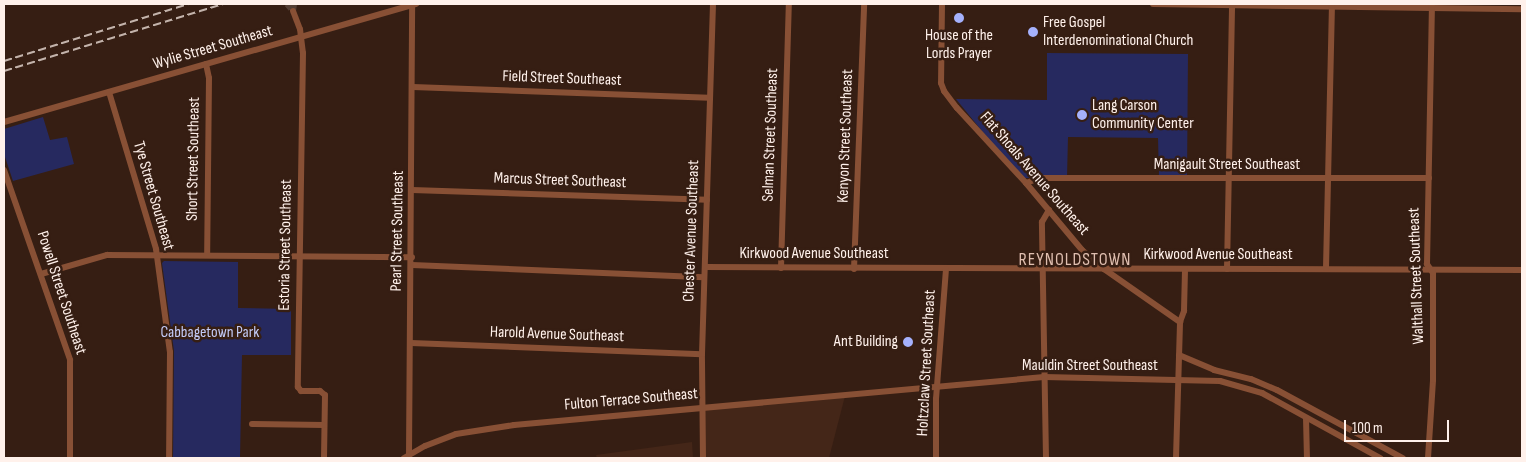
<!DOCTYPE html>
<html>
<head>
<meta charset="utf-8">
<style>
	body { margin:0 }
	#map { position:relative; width:1526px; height:462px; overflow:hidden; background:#361e13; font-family:"Sofia Sans Condensed",sans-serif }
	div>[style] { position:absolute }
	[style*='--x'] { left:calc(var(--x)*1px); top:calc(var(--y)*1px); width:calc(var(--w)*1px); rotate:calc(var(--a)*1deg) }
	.built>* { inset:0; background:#442618 }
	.green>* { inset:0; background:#26295f }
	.minor-tunnel>* { height:6px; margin-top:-3px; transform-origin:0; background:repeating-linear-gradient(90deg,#543e33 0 6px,transparent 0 9px) }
	.minor>* { height:6px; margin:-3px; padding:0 3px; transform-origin:3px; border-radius:3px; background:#885035 }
	.rail>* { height:2px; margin-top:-1px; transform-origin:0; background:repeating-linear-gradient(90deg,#c3b3ab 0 8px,transparent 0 12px) }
	.dots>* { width:14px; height:14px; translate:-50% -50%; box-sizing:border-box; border:2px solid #361e13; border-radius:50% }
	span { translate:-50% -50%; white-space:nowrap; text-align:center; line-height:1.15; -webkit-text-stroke:5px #361e13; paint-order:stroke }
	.poi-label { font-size:16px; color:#fff1eb }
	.left { translate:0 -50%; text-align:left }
	.right { translate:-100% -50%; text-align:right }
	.street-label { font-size:16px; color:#fff1eb }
	.park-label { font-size:16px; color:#c3cbf8 }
	.neighbourhood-label { font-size:18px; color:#e0bfb0; letter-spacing:1px }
	.frame { position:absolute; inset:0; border:5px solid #fff1eb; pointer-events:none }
	.scale { position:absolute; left:1344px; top:420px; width:105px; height:22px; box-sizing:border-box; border:2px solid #fff1eb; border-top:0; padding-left:6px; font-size:15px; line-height:18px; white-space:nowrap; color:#fff1eb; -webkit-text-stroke:4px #361e13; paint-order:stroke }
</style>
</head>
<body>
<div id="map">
	<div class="built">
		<div style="clip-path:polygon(845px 396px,829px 458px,703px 458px,702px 408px)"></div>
		<div style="clip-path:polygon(692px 442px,693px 458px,597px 458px,596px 455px)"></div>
	</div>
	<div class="green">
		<div style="clip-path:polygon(1047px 53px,1188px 54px,1187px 180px,1159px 179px,1158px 138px,1068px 137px,1067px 178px,1020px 178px,956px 99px,1047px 100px)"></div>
		<div style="clip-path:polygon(43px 117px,50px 140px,67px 137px,74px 164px,13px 181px,4px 154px,4px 129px)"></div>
		<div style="clip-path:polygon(164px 261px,238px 262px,238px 308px,291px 309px,291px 355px,242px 355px,240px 458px,173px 458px,174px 351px,162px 263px)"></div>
	</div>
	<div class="minor-tunnel">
		<div style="--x:287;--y:4;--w:9;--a:49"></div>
		<div style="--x:293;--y:11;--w:7;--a:-82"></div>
	</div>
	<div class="minor">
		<div style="--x:942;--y:4;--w:79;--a:90.7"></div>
		<div style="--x:941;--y:83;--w:9;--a:69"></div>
		<div style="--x:944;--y:91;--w:21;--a:53"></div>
		<div style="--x:957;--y:108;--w:102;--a:47.4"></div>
		<div style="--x:1026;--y:183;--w:87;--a:50.1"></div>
		<div style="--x:1082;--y:250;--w:29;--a:41"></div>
		<div style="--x:1104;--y:269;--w:93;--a:34.9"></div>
		<div style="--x:1153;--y:4;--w:369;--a:0.8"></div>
		<div style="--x:293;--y:11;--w:19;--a:69"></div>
		<div style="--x:300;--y:29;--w:24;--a:83"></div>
		<div style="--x:303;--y:53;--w:334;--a:90.9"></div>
		<div style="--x:298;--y:387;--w:5;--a:53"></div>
		<div style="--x:301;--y:391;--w:19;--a:0"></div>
		<div style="--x:320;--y:391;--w:6;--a:39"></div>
		<div style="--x:325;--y:395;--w:63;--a:90.9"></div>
		<div style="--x:206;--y:64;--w:14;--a:78"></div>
		<div style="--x:209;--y:78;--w:177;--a:90.6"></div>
		<div style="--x:413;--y:87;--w:296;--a:2.1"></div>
		<div style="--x:109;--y:92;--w:164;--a:73.3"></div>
		<div style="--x:156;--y:249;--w:104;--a:82.3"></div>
		<div style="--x:170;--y:352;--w:106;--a:90.5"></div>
		<div style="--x:4;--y:122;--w:429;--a:-16"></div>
		<div style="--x:4;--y:170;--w:201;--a:70.8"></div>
		<div style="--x:70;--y:360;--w:98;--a:90"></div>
		<div style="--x:1026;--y:183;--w:15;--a:-20"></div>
		<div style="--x:1040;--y:178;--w:389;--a:0"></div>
		<div style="--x:412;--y:190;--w:295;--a:1.9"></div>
		<div style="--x:412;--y:265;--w:292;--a:2.4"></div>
		<div style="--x:705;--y:267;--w:817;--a:0.21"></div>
		<div style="--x:781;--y:268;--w:264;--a:-88.3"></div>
		<div style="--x:1326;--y:268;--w:264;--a:-88.7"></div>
		<div style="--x:854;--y:269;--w:265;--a:-87.8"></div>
		<div style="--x:1227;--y:269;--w:265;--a:-88.9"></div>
		<div style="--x:41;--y:274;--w:69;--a:-16.1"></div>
		<div style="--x:107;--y:255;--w:305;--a:0.4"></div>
		<div style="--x:411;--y:343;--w:291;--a:2.2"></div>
		<div style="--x:1179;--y:355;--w:38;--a:23"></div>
		<div style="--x:1214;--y:370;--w:38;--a:14"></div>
		<div style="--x:1251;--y:379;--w:28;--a:23"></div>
		<div style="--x:1277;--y:390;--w:143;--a:28.4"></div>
		<div style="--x:1306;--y:418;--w:40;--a:88.6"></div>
		<div style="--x:252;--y:424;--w:72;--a:0.8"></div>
		<div style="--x:409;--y:456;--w:451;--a:-89.6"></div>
		<div style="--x:404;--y:458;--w:24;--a:-30"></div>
		<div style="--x:425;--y:446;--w:33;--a:-21"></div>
		<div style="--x:456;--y:434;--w:59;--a:-8.8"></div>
		<div style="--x:514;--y:425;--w:532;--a:-5.17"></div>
		<div style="--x:1044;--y:377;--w:176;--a:1.3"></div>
		<div style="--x:1220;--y:381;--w:44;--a:15.9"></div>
		<div style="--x:1262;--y:393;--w:135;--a:28.8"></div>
		<div style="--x:703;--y:458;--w:104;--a:-90.6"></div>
		<div style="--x:702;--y:354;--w:350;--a:-88.2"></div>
		<div style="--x:936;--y:458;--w:59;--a:-90"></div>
		<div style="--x:936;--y:399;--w:130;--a:-85.6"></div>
		<div style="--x:1046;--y:458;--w:236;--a:-91"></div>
		<div style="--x:1042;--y:222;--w:14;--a:-60"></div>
		<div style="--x:1176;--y:458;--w:136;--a:-88.3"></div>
		<div style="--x:1180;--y:322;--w:12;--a:-70"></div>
		<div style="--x:1184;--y:311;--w:42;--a:-88.6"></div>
		<div style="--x:1428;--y:458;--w:78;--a:-86.3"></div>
		<div style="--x:1433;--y:380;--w:107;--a:-90"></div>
		<div style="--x:1433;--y:273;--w:11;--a:-124"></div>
		<div style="--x:1427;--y:264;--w:260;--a:-88.9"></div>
	</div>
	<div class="rail">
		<div style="--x:4;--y:61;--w:193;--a:-17.2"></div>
		<div style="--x:4;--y:71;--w:229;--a:-17"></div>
	</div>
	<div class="dots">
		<div style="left:959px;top:18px;background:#a5b1fc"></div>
		<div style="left:1033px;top:32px;background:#a5b1fc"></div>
		<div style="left:1082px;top:115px;background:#a5b1fc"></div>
		<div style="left:908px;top:342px;background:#a5b1fc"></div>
	</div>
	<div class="poi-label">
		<span class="left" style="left:1043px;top:32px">Free Gospel<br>Interdenominational Church</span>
		<span style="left:959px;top:45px">House of the<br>Lords Prayer</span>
		<span class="left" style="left:1092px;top:115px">Lang Carson<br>Community Center</span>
		<span class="right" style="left:898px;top:342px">Ant Building</span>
	</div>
	<div class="street-label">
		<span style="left:213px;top:48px;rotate:-16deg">Wylie Street Southeast</span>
		<span style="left:562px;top:79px;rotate:2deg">Field Street Southeast</span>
		<span style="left:771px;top:135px;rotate:-88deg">Selman Street Southeast</span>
		<span style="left:846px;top:136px;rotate:-88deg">Kenyon Street Southeast</span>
		<span style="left:194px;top:159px;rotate:-89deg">Short Street Southeast</span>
		<span style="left:1227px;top:165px">Manigault Street Southeast</span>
		<span style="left:1034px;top:174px;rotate:49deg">Flat Shoals Avenue Southeast</span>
		<span style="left:560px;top:181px;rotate:2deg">Marcus Street Southeast</span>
		<span style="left:153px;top:196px;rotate:74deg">Tye Street Southeast</span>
		<span style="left:398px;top:231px;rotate:-89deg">Pearl Street Southeast</span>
		<span style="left:692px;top:231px;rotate:-88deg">Chester Avenue Southeast</span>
		<span style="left:286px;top:245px;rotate:-89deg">Estoria Street Southeast</span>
		<span style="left:814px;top:254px">Kirkwood Avenue Southeast</span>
		<span style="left:1218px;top:255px">Kirkwood Avenue Southeast</span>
		<span style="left:1417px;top:276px;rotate:-92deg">Walthall Street Southeast</span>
		<span style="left:61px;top:293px;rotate:72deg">Powell Street Southeast</span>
		<span style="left:557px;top:335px;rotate:2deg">Harold Avenue Southeast</span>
		<span style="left:927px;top:363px;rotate:-87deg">Holtzclaw Street Southeast</span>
		<span style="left:1090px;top:366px">Mauldin Street Southeast</span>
		<span style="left:631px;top:400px;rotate:-5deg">Fulton Terrace Southeast</span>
	</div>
	<div class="park-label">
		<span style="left:210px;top:333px">Cabbagetown Park</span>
	</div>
	<div class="neighbourhood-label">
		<span style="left:1075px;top:260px">REYNOLDSTOWN</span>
	</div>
	<div class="frame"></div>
	<div class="scale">100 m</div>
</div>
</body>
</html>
